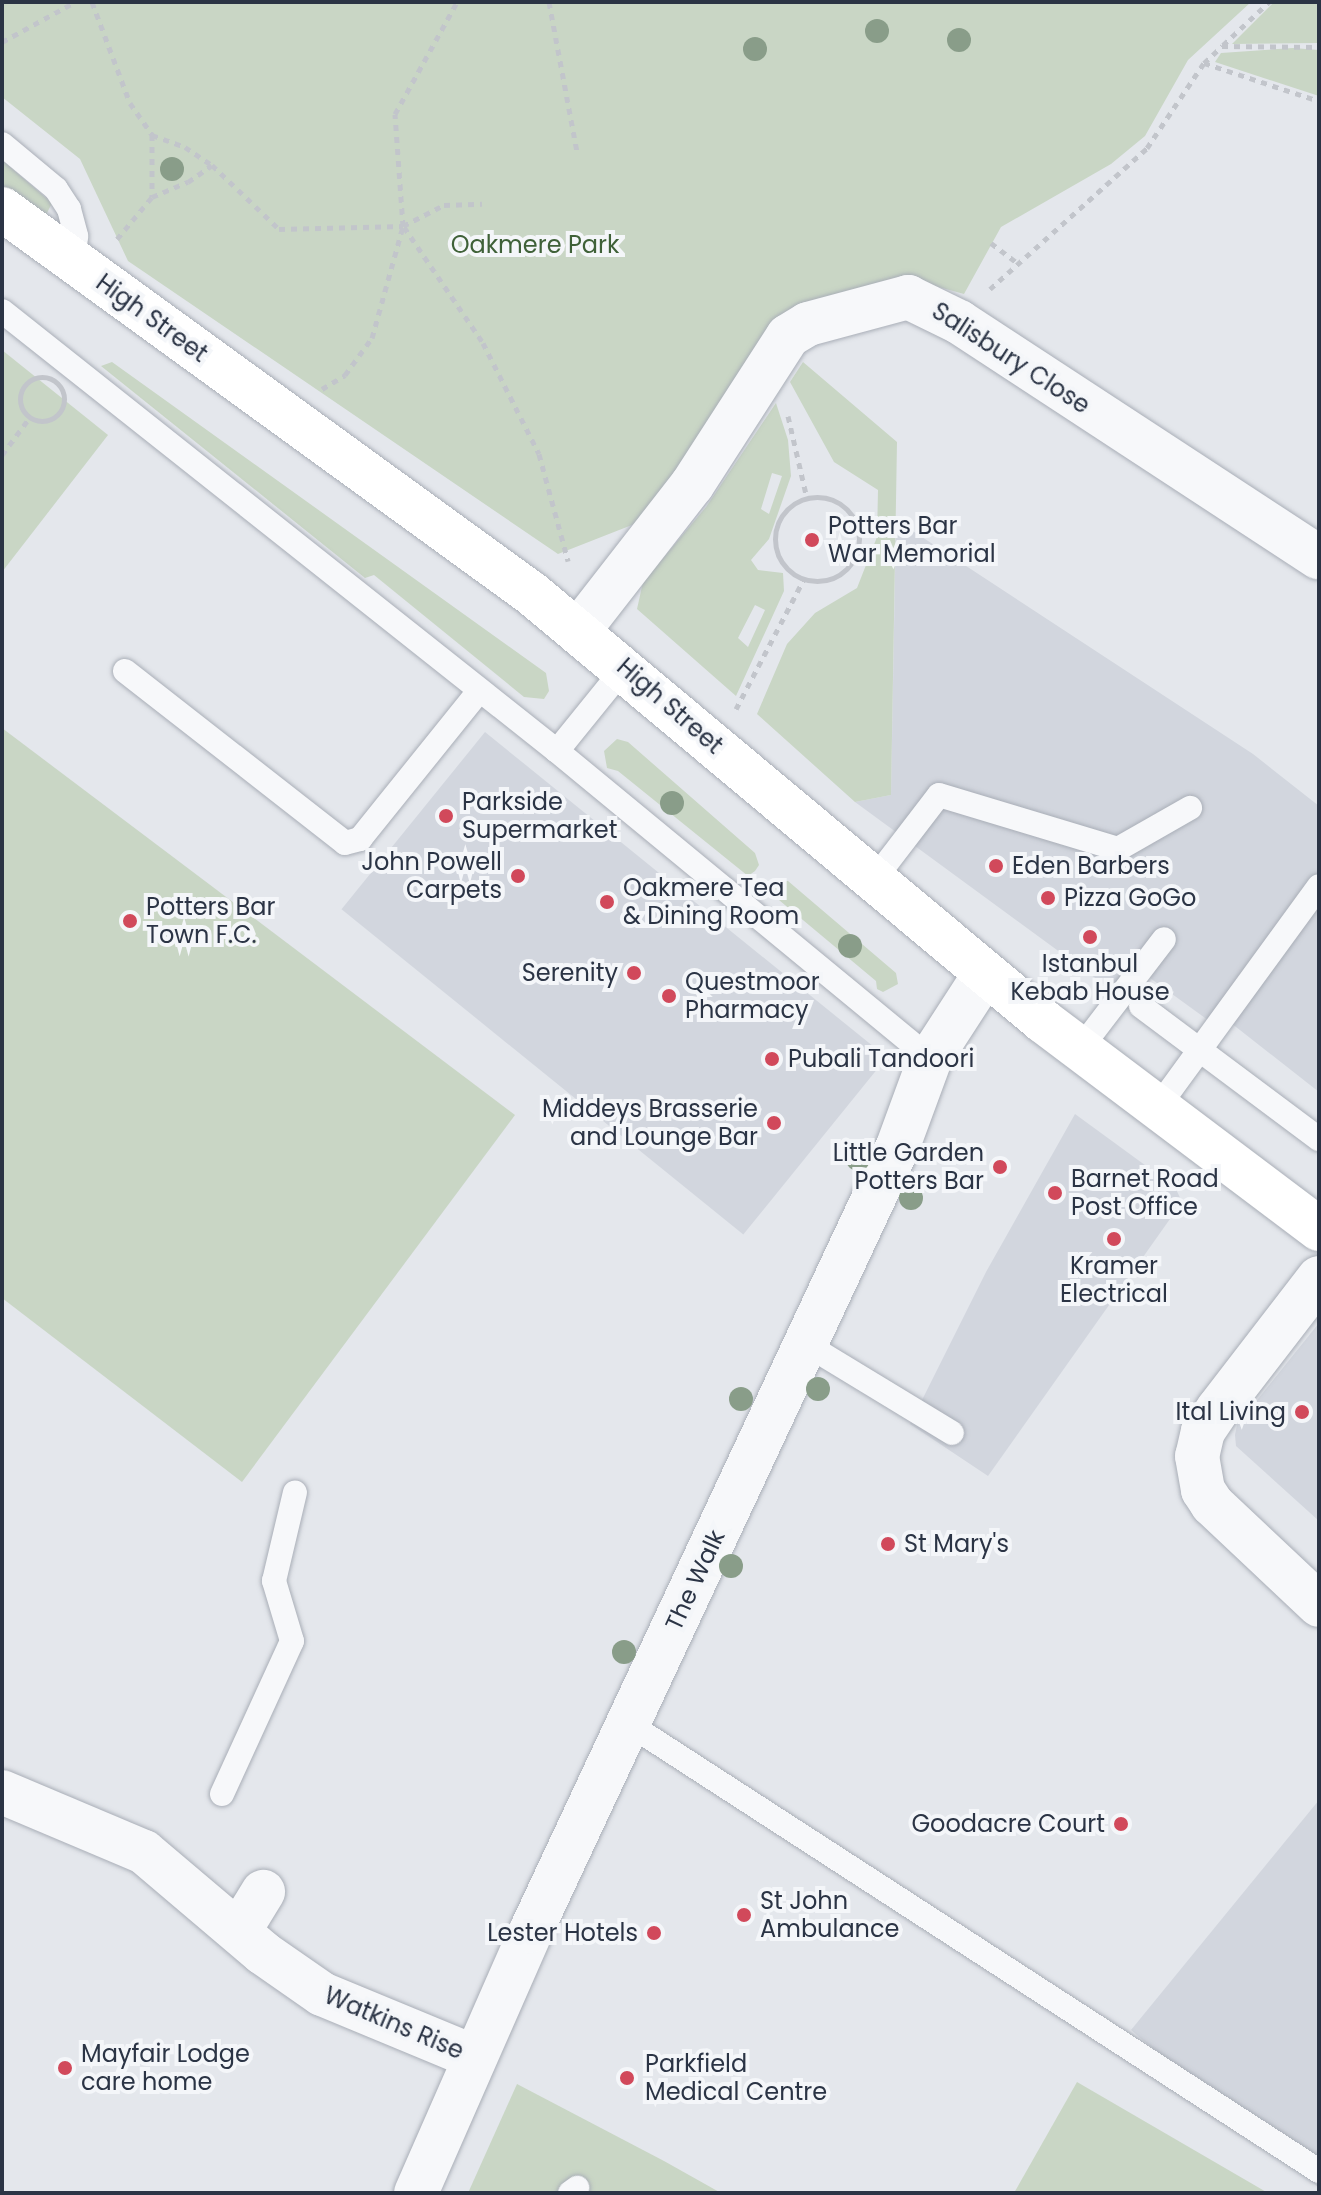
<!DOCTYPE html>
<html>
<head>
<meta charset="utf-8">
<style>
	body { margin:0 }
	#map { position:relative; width:1321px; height:2195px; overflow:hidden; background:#e4e7ec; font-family:Poppins,sans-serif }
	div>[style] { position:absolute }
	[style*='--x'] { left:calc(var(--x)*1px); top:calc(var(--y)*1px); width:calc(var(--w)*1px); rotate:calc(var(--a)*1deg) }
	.built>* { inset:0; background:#d2d6de; transform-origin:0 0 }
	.green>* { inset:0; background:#c9d6c5 }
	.path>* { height:5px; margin-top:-2.5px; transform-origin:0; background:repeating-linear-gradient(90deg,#c2c5cb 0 6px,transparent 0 12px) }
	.path>.ring { margin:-2.5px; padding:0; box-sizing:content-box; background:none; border:5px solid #c2c5cb; border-radius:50% }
	.roads { filter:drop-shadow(0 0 2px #a9aeb7) drop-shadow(0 0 2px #a9aeb7) }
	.service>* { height:24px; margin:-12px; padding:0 12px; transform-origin:12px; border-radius:12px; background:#f7f8fa }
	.minor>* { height:44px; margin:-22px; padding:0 22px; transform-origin:22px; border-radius:22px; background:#f7f8fa }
	.tertiary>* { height:44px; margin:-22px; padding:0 22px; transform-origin:22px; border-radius:22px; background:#f7f8fa }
	.primary>* { height:44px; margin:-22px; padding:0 22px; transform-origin:22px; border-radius:22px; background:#fff }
	.trees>* { width:24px; height:24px; margin:-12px; border-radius:50%; background:#899d89 }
	.dots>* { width:22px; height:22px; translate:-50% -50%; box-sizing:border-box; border:4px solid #f4f6f9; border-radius:50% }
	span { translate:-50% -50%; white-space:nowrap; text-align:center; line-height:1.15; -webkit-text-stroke:8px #f4f6f9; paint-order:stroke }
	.park-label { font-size:24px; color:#3f6138 }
	.street-label { font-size:24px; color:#2b3445 }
	.poi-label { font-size:24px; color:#2b3445 }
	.left { translate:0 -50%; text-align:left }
	.right { translate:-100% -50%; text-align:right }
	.frame { position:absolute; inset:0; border:4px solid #2b3445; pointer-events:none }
</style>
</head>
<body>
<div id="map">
	<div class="built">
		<div style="clip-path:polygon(896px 520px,1253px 754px,1319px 806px,1319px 1092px,1231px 1023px,1212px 1023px,1132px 965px,1113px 991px,855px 802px,891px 795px)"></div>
		<div style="left:485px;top:732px;width:517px;height:228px;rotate:39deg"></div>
		<div style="clip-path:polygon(1075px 1114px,1175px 1187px,1182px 1202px,988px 1476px,910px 1424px,986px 1272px)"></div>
		<div style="clip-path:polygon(1319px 1323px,1319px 1521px,1236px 1446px,1235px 1435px,1237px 1425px)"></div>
		<div style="clip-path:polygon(1319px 1800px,1319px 2188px,1131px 2030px)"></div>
	</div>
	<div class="green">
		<div style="clip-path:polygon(2px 2px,1251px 2px,1188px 60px,1145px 136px,1111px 164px,1001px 227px,964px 294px,906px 278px,800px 308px,685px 466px,637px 523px,558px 554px,128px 261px,80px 159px,2px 97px)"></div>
		<div style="clip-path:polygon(1274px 2px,1319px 2px,1319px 43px,1232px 44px)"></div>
		<div style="clip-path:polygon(1293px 48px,1319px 50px,1319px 96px,1215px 62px,1221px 53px)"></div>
		<div style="clip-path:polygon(2px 160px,52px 203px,45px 217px,2px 186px)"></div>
		<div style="clip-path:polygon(2px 350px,108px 435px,2px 572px)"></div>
		<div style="clip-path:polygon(112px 362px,546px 673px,549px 691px,544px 699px,524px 697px,374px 575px,365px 578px,101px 366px)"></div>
		<div style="clip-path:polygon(803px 362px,897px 442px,891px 795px,855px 802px,757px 714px,787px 644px,815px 613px,857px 588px,877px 537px,878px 490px,834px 462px,790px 382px)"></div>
		<div style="clip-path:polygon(evenodd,776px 403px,788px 440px,791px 476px,769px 539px,751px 560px,758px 570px,783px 573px,784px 591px,736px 696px,637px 609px,643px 582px,706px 507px,776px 403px,772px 473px,782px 476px,769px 514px,761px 509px,772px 473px,776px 403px,755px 605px,765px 610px,748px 647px,738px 638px,755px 605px)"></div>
		<div style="clip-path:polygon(2px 728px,515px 1115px,242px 1482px,2px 1298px)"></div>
		<div style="clip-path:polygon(617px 739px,628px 742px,755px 853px,759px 865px,755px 871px,748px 876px,618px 771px,607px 768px,604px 751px)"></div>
		<div style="clip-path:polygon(773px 880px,788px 881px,896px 973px,898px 984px,883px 992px,877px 989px,876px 981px,767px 890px)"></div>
		<div style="clip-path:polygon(1077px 2082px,1268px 2193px,1014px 2193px)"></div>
		<div style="clip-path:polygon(517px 2084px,664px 2161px,721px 2193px,468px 2193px)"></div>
	</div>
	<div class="path">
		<div style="--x:92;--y:2;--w:108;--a:69.4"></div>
		<div style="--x:130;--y:103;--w:39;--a:55"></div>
		<div style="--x:152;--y:135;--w:35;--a:20"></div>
		<div style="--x:185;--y:147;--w:32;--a:34"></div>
		<div style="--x:212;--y:165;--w:93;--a:43.7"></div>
		<div style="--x:279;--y:229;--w:124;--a:-1.4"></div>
		<div style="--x:403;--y:226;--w:46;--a:-27.1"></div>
		<div style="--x:444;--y:205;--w:38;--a:-2"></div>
		<div style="--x:549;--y:2;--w:152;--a:79.4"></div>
		<div style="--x:2;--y:42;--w:83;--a:-28.7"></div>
		<div style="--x:1223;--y:45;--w:63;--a:-43.1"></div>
		<div style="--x:1204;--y:63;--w:121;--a:18.3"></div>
		<div style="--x:152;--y:135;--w:62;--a:90"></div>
		<div style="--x:404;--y:227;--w:140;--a:55.7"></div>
		<div style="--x:483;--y:343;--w:124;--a:63.2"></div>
		<div style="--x:539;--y:454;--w:111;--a:74.8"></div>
		<div style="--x:117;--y:239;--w:55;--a:-50.2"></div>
		<div style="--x:152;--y:197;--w:39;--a:-23"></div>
		<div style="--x:188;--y:182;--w:29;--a:-35"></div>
		<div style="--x:991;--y:243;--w:31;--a:37"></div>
		<div style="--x:990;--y:289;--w:211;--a:-41.9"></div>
		<div style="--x:1147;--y:148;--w:102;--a:-56.2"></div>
		<div style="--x:1204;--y:63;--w:25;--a:-43"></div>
		<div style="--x:1222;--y:46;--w:97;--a:0.6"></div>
		<div class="ring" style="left:20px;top:377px;width:39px;height:39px"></div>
		<div style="--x:322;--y:389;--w:27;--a:-31"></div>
		<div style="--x:345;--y:375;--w:46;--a:-53.9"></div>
		<div style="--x:372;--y:338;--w:116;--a:-74.5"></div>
		<div style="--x:403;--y:226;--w:112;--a:-94.1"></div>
		<div style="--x:395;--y:114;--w:128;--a:-61"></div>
		<div style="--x:788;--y:416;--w:84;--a:77"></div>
		<div style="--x:2;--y:455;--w:47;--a:-53.6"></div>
		<div class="ring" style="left:775px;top:497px;width:79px;height:79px"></div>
		<div style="--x:736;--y:709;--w:147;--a:-62.4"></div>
	</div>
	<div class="roads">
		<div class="service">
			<div style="--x:2;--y:144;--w:70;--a:39.8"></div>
			<div style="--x:56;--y:189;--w:24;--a:57"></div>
			<div style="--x:69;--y:209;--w:28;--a:75"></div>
			<div style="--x:76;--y:236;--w:25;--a:95"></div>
			<div style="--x:2;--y:311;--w:708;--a:38.41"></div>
			<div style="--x:557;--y:751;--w:484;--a:39.5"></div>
			<div style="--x:125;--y:671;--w:279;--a:38"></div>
			<div style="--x:345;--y:843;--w:16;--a:-15"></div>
			<div style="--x:360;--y:839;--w:190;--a:-51.2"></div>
			<div style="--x:557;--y:751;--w:108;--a:-51"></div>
			<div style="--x:873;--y:881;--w:108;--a:-52.5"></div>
			<div style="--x:939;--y:795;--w:187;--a:16.8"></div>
			<div style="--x:1118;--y:849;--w:83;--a:-29.7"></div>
			<div style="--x:1141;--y:1006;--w:222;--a:36.8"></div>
			<div style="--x:1080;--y:1049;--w:138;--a:-52.6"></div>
			<div style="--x:1158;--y:1107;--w:273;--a:-53.9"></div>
			<div style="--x:804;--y:1343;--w:173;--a:31.3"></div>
			<div style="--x:629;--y:1724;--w:822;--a:32.94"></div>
			<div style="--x:222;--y:1794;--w:168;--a:-65.4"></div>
			<div style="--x:292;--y:1641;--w:63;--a:-106.7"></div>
			<div style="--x:274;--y:1581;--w:91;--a:-76.7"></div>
			<div style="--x:570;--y:2193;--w:9;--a:-36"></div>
		</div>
		<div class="minor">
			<div style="--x:579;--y:630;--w:184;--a:-52.1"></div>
			<div style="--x:692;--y:485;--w:177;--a:-57.2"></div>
			<div style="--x:788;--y:336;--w:23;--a:-31"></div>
			<div style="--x:808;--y:324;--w:104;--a:-15.1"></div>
			<div style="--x:908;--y:297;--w:57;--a:26.1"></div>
			<div style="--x:959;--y:322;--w:430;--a:33.2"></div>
			<div style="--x:1319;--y:1278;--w:165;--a:127.6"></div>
			<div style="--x:1218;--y:1409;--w:27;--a:124"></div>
			<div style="--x:1203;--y:1431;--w:26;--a:103"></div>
			<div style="--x:1197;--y:1456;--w:35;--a:80"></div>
			<div style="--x:1203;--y:1490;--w:17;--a:57"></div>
			<div style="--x:1212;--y:1504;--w:147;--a:43.3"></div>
			<div style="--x:2;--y:1792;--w:154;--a:22.9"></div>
			<div style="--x:144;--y:1852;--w:156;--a:40.3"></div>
			<div style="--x:263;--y:1953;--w:72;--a:34.8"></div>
			<div style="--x:322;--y:1994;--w:165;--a:22.5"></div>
			<div style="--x:239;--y:1931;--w:46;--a:-58.4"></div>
		</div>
		<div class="tertiary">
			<div style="--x:416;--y:2193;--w:286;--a:-66.3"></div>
			<div style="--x:531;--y:1931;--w:867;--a:-64.94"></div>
			<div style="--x:898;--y:1146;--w:93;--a:-69.8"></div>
			<div style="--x:930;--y:1059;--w:101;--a:-57.1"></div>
		</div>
		<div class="primary">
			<div style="--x:2;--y:209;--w:654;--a:35.98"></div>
			<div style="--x:531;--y:593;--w:667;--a:39.89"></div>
			<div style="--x:1043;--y:1021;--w:346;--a:37"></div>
		</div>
	</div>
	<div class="trees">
		<div style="left:877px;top:31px"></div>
		<div style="left:959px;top:40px"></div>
		<div style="left:755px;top:49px"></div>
		<div style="left:172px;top:169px"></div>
		<div style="left:672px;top:803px"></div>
		<div style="left:850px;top:946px"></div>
		<div style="left:858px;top:1159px"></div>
		<div style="left:911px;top:1198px"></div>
		<div style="left:818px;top:1389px"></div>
		<div style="left:741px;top:1399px"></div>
		<div style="left:731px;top:1566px"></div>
		<div style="left:624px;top:1652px"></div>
	</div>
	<div class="dots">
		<div style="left:812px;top:540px;background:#d1495b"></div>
		<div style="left:446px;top:816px;background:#d1495b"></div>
		<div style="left:996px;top:866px;background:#d1495b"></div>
		<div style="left:518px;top:876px;background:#d1495b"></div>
		<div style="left:1048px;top:898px;background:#d1495b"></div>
		<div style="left:607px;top:902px;background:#d1495b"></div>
		<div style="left:130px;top:921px;background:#d1495b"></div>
		<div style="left:1090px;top:937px;background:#d1495b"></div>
		<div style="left:634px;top:973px;background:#d1495b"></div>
		<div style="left:669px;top:996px;background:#d1495b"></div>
		<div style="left:772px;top:1059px;background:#d1495b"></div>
		<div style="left:774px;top:1123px;background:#d1495b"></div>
		<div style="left:1000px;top:1167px;background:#d1495b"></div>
		<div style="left:1055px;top:1193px;background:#d1495b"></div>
		<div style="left:1114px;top:1239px;background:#d1495b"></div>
		<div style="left:1302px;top:1412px;background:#d1495b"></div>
		<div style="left:888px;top:1544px;background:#d1495b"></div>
		<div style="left:1121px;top:1824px;background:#d1495b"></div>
		<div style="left:744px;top:1915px;background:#d1495b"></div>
		<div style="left:654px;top:1933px;background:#d1495b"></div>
		<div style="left:65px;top:2068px;background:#d1495b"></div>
		<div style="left:627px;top:2078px;background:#d1495b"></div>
	</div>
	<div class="park-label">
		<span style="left:535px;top:245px">Oakmere Park</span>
	</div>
	<div class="street-label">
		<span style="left:152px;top:318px;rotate:36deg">High Street</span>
		<span style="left:1011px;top:358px;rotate:33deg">Salisbury Close</span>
		<span style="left:670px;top:706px;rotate:41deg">High Street</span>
		<span style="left:695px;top:1580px;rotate:-65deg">The Walk</span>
		<span style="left:394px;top:2023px;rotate:23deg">Watkins Rise</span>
	</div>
	<div class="poi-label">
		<span class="left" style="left:828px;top:540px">Potters Bar<br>War Memorial</span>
		<span class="left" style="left:462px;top:816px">Parkside<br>Supermarket</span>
		<span class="right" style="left:502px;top:876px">John Powell<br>Carpets</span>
		<span class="left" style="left:1012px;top:866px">Eden Barbers</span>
		<span class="left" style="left:623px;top:902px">Oakmere Tea<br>&amp; Dining Room</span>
		<span class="left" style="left:1064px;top:898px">Pizza GoGo</span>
		<span class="left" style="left:146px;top:921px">Potters Bar<br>Town F.C.</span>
		<span style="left:1090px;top:978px">Istanbul<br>Kebab House</span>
		<span class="right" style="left:618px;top:973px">Serenity</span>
		<span class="left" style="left:685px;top:996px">Questmoor<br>Pharmacy</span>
		<span class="left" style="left:788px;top:1059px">Pubali Tandoori</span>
		<span class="right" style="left:758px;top:1123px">Middeys Brasserie<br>and Lounge Bar</span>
		<span class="right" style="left:984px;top:1167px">Little Garden<br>Potters Bar</span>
		<span class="left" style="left:1071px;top:1193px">Barnet Road<br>Post Office</span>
		<span style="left:1114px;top:1280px">Kramer<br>Electrical</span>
		<span class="right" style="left:1286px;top:1412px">Ital Living</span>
		<span class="left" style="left:904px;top:1544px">St Mary's</span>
		<span class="right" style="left:1105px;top:1824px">Goodacre Court</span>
		<span class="left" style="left:760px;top:1915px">St John<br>Ambulance</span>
		<span class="right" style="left:638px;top:1933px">Lester Hotels</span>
		<span class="left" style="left:81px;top:2068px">Mayfair Lodge<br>care home</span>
		<span class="left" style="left:645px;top:2078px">Parkfield<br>Medical Centre</span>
	</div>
	<div class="frame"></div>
</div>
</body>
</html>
